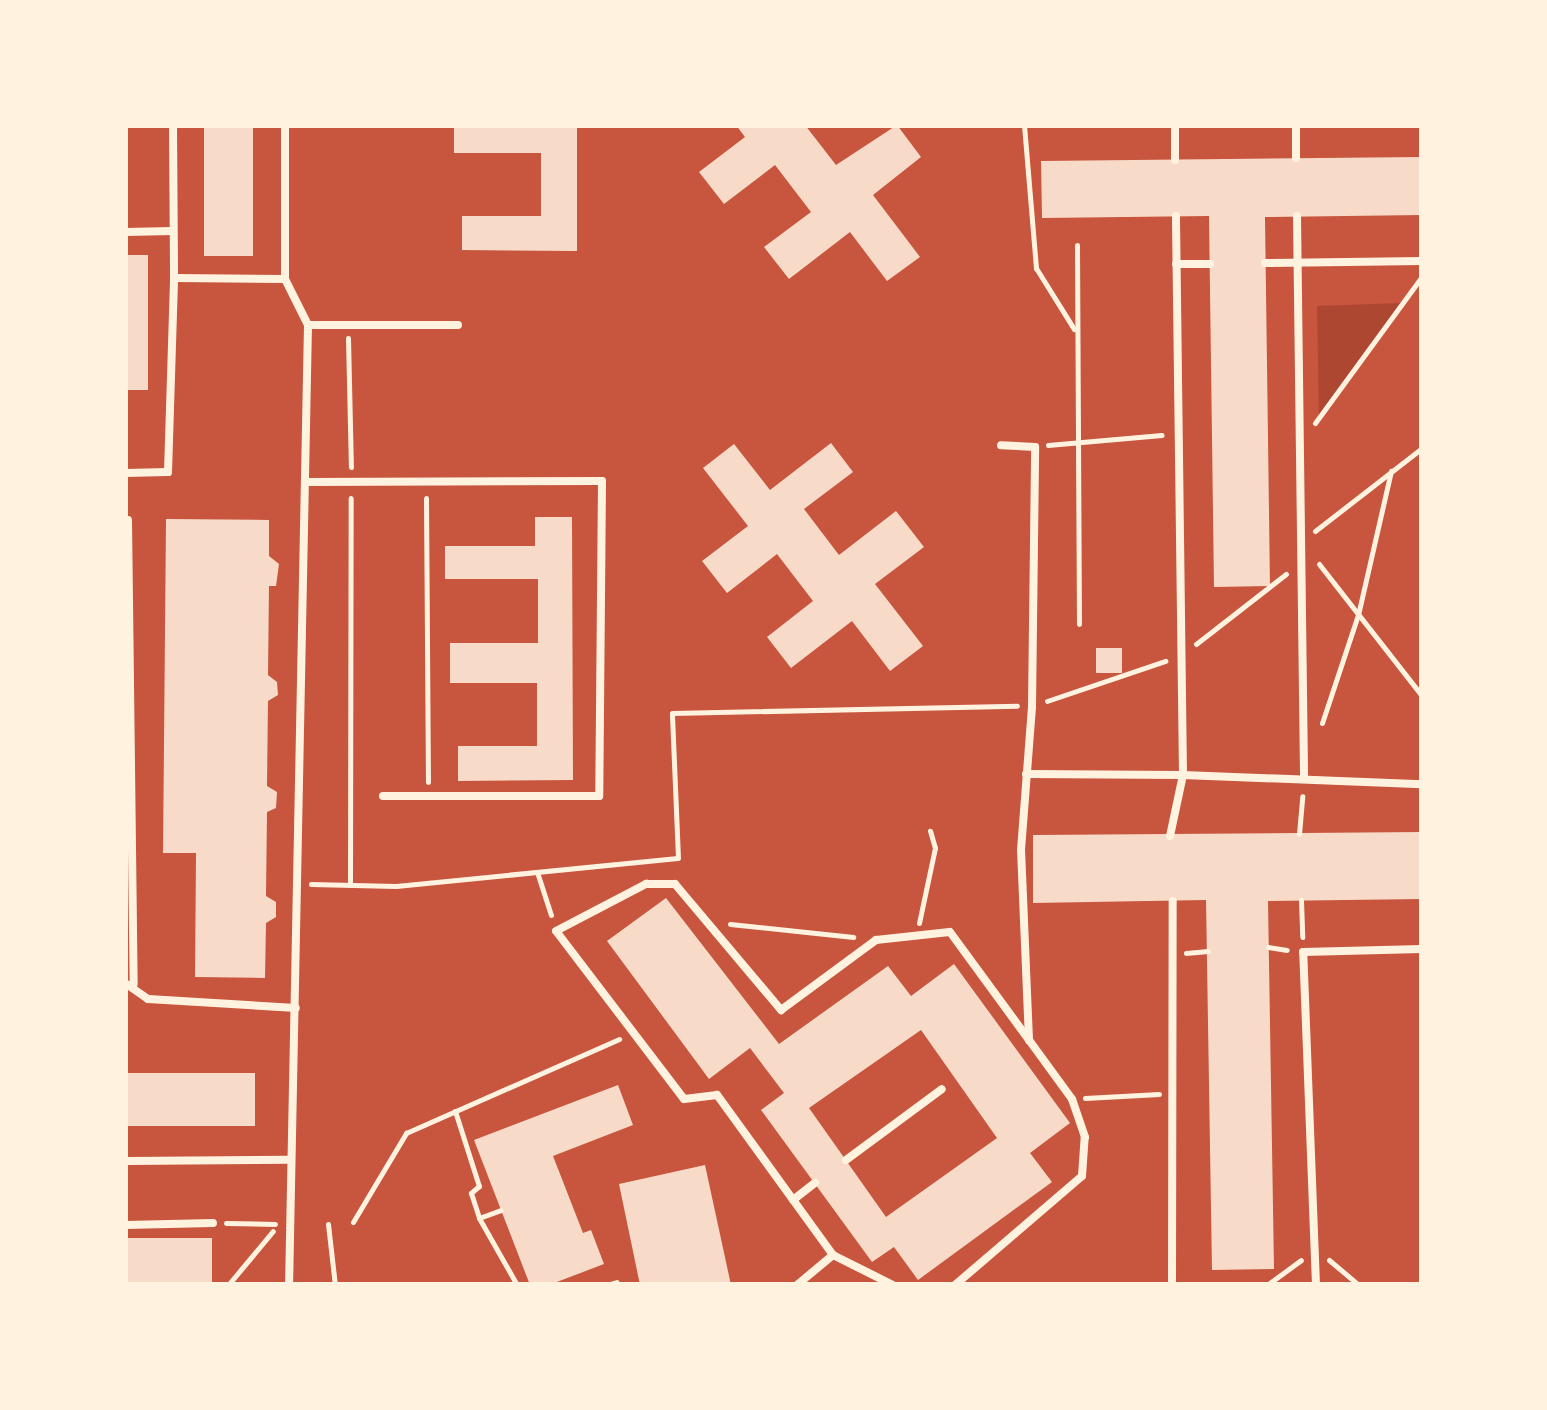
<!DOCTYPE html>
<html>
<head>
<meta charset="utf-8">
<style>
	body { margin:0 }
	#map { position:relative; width:1547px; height:1410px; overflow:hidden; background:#c8553d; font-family:"Sofia Sans Condensed",sans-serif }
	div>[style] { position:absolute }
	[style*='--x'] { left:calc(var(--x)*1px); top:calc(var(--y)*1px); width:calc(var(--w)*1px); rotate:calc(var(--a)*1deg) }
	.green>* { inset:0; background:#ae4732 }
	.building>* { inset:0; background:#f7dbc8; transform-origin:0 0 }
	.path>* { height:5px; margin:-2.5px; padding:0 2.5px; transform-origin:2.5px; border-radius:2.5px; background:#fff3e0 }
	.service>* { height:8px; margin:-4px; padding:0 4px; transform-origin:4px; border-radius:4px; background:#fff3e0 }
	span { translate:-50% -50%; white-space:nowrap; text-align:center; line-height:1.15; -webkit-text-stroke:8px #fff3e0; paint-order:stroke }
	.frame { position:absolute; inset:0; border:128px solid #fff3e0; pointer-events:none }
</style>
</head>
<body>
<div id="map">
	<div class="green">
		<div style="clip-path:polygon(1401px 303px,1319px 417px,1317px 306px)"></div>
	</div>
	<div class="building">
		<div style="left:204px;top:125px;width:49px;height:131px"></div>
		<div style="clip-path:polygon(454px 125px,577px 125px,577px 251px,462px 250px,462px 216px,541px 216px,541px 153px,454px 153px)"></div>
		<div style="clip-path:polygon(736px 125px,805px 125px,836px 165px,897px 125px,921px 157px,873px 195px,920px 257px,887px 281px,850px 232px,789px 279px,764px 247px,811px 212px,775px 165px,724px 204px,699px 172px,745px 137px)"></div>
		<div style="clip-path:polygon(1422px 157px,1422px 215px,1265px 217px,1270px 586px,1214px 587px,1209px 216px,1042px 218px,1041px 161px)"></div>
		<div style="left:125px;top:255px;width:23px;height:135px"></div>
		<div style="clip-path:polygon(831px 443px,853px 472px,804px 509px,839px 555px,896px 511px,924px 547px,875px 584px,923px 646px,890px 671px,852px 621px,791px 668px,767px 637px,813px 601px,777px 554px,727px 593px,702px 561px,748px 526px,703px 468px,734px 444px,770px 490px)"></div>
		<div style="clip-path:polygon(535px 517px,572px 517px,573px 780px,458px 781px,458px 746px,537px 746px,537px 683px,450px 683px,450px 643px,538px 643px,538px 579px,445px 579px,445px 546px,535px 546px)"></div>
		<div style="clip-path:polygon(166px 519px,269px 520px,269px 556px,279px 564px,276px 586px,269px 586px,268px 675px,277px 682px,278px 695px,268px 701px,267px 786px,277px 792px,276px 808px,267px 812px,266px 896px,276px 902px,276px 917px,266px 923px,265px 978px,195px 977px,196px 853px,163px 853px)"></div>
		<div style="left:1122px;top:648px;width:25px;height:26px;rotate:90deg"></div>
		<div style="clip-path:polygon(1422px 832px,1422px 899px,1268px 901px,1274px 1269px,1212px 1270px,1206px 900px,1033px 903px,1033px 835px)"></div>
		<div style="clip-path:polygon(evenodd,666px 898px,779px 1044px,888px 966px,911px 996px,954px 964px,1070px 1123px,1030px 1153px,1052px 1182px,918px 1280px,894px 1247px,872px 1262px,761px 1110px,784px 1093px,750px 1048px,709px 1079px,607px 941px,666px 898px,921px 1030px,997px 1138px,886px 1217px,809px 1108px,921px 1030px)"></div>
		<div style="left:125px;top:1073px;width:130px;height:53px"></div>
		<div style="clip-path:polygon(618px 1085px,633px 1125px,553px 1156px,583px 1233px,591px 1230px,604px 1264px,549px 1285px,530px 1285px,474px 1140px)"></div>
		<div style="clip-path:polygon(705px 1165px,731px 1285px,640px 1285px,619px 1184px)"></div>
		<div style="left:212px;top:1238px;width:47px;height:87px;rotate:90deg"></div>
	</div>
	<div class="path">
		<div style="--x:1024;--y:125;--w:144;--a:85.2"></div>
		<div style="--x:1036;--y:268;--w:72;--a:58.1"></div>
		<div style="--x:1077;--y:245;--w:379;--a:89.7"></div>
		<div style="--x:348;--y:338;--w:129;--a:88.7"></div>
		<div style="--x:1315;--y:423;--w:182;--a:-53.9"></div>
		<div style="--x:1048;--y:445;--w:114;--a:-5"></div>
		<div style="--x:426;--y:498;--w:284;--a:89.6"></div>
		<div style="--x:1315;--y:531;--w:135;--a:-37.8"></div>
		<div style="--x:1319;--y:564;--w:167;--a:52"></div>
		<div style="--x:1196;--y:644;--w:114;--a:-37.9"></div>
		<div style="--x:1047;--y:701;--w:125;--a:-18.7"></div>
		<div style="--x:1322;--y:723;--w:114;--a:-71.6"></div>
		<div style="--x:1358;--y:615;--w:148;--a:-77.1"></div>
		<div style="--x:1299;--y:834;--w:38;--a:-85"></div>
		<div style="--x:538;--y:875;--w:42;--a:72"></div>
		<div style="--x:311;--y:884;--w:85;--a:1.3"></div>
		<div style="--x:396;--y:886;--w:283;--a:-5.7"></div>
		<div style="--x:678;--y:858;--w:145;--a:-92.4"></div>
		<div style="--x:672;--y:713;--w:345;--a:-1.2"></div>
		<div style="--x:350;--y:885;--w:387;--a:-89.9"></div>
		<div style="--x:1301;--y:900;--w:37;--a:88"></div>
		<div style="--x:919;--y:923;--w:77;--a:-78"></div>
		<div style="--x:935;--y:848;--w:18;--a:-106"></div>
		<div style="--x:730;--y:924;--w:124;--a:6"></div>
		<div style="--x:1268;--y:947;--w:19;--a:9"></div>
		<div style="--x:1186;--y:953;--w:22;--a:-5"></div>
		<div style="--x:1085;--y:1098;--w:74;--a:-3.1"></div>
		<div style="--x:455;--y:1111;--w:79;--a:72.3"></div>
		<div style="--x:479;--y:1186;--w:11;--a:139"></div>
		<div style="--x:471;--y:1193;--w:26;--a:72"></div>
		<div style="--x:479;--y:1218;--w:77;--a:60.4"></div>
		<div style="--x:479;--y:1218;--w:23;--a:-20"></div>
		<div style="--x:353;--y:1222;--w:104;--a:-59.2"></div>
		<div style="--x:406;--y:1133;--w:233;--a:-23.8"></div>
		<div style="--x:226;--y:1223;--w:49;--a:1.2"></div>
		<div style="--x:328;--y:1224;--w:61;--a:83.5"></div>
		<div style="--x:1329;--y:1260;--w:39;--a:40"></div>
		<div style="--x:228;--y:1285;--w:70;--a:-50.2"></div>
		<div style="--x:607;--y:1285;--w:10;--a:-17"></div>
		<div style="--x:1267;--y:1285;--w:42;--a:-36.3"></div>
	</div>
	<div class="service">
		<div style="--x:173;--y:125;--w:153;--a:89.6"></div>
		<div style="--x:174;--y:278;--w:111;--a:0.5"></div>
		<div style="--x:285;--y:125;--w:154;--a:90"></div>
		<div style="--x:285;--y:279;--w:51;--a:63.4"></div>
		<div style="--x:308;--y:325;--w:960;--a:91.13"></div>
		<div style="--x:1175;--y:125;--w:35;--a:90"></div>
		<div style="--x:1296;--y:125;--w:33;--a:90"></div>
		<div style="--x:1297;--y:216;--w:560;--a:89.28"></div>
		<div style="--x:125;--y:232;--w:48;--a:-1.2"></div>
		<div style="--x:1265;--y:263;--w:157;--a:-0.7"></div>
		<div style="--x:1176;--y:264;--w:34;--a:0"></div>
		<div style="--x:308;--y:325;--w:150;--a:0"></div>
		<div style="--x:125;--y:473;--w:43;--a:-1.3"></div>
		<div style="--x:168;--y:472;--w:194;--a:-88.2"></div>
		<div style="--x:305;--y:482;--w:297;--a:-0.2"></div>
		<div style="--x:602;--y:481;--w:315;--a:90.5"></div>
		<div style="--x:599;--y:796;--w:216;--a:180"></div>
		<div style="--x:128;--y:520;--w:464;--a:89.3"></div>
		<div style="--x:1026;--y:774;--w:157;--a:0.4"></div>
		<div style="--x:1183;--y:775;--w:559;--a:-90.72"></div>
		<div style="--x:1170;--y:836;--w:62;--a:-78"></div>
		<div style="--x:1183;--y:775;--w:239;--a:2.2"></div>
		<div style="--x:125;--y:983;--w:28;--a:35"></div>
		<div style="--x:148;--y:999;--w:148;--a:3.5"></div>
		<div style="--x:846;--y:1160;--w:119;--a:-36.5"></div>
		<div style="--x:125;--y:1161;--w:163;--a:-0.4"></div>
		<div style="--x:793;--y:1200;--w:28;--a:-38"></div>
		<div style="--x:125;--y:1225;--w:88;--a:-1.3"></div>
		<div style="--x:833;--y:1255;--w:198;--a:-125.9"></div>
		<div style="--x:717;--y:1095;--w:33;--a:173"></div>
		<div style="--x:684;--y:1099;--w:211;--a:-127.3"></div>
		<div style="--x:556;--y:931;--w:102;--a:-27.6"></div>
		<div style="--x:646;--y:884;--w:29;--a:0"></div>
		<div style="--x:675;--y:884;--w:165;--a:49.9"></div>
		<div style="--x:781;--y:1010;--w:118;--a:-36.4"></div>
		<div style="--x:876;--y:940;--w:74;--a:-6.2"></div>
		<div style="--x:950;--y:932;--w:134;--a:53.8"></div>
		<div style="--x:1029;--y:1040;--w:190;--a:-92.4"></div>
		<div style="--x:1021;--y:850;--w:144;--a:-85.6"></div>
		<div style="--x:1032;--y:706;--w:259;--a:-89.3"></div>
		<div style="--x:1035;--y:447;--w:34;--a:-177"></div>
		<div style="--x:797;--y:1285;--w:47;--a:-39.8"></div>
		<div style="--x:833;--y:1255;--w:67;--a:26.6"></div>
		<div style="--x:955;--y:1285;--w:167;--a:-40.6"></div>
		<div style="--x:1082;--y:1176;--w:39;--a:-86"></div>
		<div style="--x:1085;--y:1137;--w:40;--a:-108.9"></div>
		<div style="--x:1072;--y:1099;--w:73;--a:-126.1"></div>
		<div style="--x:1172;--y:1285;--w:384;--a:-89.9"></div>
		<div style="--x:1316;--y:1285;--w:333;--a:-92.2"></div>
		<div style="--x:1303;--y:952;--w:119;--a:-1.4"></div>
	</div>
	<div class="frame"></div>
</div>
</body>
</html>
